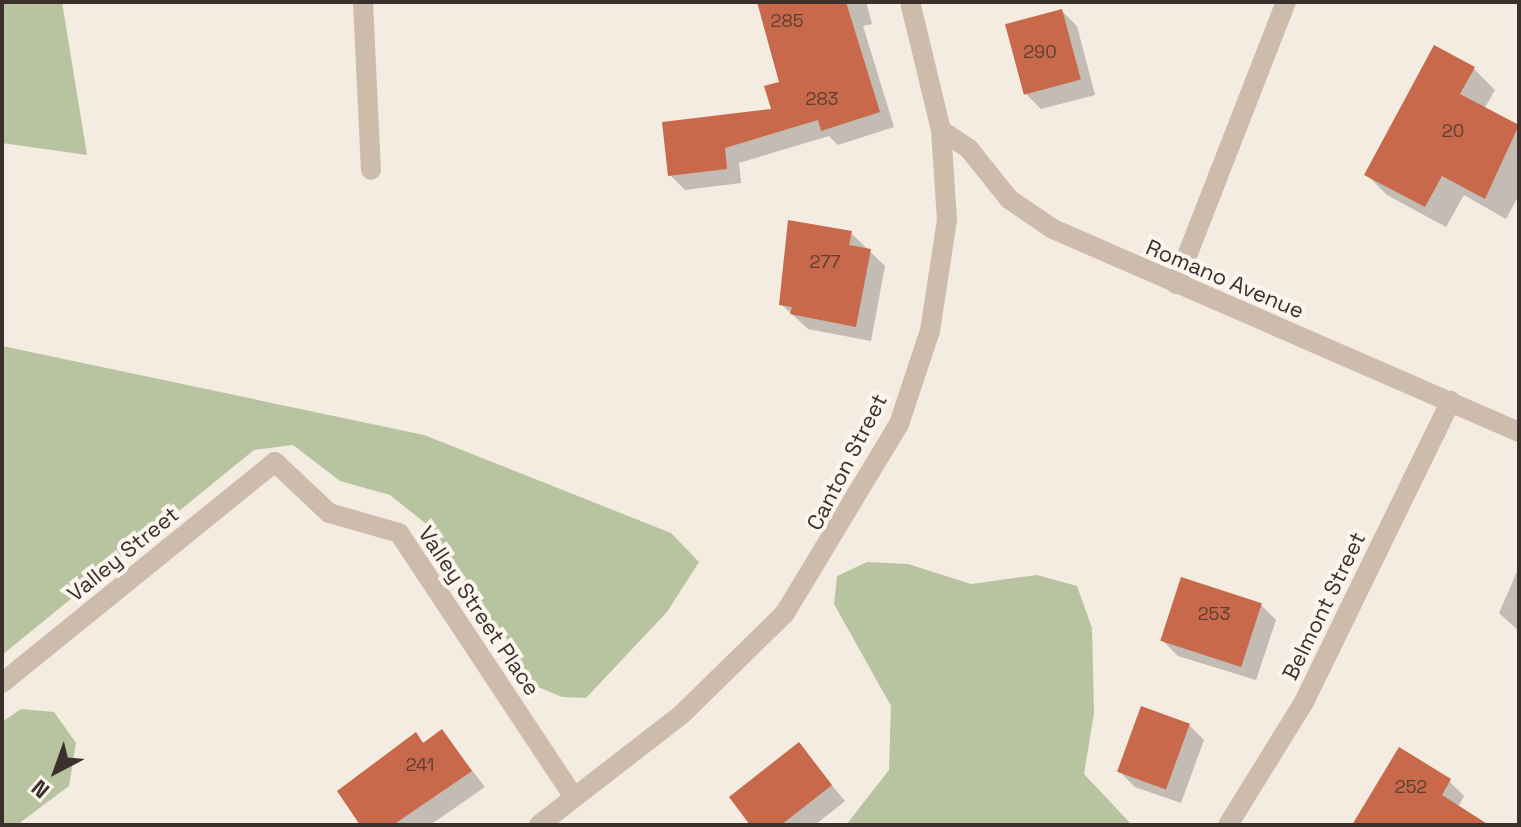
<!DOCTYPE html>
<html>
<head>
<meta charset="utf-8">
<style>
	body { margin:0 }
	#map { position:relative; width:1521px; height:827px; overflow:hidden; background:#f4ebe1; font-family:"Space Grotesk",sans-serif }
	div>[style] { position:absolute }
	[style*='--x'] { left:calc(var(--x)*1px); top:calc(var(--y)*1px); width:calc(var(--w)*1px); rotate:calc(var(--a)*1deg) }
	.green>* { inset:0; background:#b8c4a0 }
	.shadow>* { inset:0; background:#0003 }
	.building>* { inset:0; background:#c8694b; transform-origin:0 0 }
	.service>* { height:20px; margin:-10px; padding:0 10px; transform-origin:10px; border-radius:10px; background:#cdbbac }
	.minor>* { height:20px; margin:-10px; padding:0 10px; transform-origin:10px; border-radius:10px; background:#cdbbac }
	.tertiary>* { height:20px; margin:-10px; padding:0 10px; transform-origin:10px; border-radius:10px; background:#cdbbac }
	span { translate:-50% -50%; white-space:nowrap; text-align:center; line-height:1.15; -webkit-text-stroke:8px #fbf5ee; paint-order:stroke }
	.number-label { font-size:18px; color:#5e3e33 }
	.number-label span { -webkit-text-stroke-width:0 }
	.street-label { font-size:22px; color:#3b302b }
	.frame { position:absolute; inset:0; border:4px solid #3b302b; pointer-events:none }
	.north { position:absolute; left:16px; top:731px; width:80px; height:80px; -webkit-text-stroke:6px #fbf5ee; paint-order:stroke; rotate:221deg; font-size:22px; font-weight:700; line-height:32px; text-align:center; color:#3b302b }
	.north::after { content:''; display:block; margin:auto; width:28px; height:36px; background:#3b302b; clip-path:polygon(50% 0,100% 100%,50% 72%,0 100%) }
</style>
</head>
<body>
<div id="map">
	<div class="green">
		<div style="clip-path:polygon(2px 2px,62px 2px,87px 155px,2px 143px)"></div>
		<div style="clip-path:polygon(2px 346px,424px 435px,671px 533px,699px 562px,667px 612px,586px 698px,562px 697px,531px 684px,430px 527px,390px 495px,340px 481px,293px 445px,254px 450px,2px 655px)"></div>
		<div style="clip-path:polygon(867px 562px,908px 564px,971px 584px,1037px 575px,1077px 586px,1092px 628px,1094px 713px,1084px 774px,1132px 825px,846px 825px,889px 770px,891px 706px,834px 604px,837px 576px)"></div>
		<div style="clip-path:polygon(21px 709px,54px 712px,76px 743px,69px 786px,17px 825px,2px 825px,2px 722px)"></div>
	</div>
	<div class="shadow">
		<div style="clip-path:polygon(759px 2px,866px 2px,872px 24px,863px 26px,894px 127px,838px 145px,829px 136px,739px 163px,741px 183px,685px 190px,670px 175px,774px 111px,781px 83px)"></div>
		<div style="clip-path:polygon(1062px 11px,1077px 26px,1095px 95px,1041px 109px,1026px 94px)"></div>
		<div style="clip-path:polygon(1474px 69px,1495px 90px,1484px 109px,1519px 128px,1519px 195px,1506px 219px,1464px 195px,1446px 227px,1387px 195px,1366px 174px)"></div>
		<div style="clip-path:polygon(851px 233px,885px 266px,871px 341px,808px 329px,781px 304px)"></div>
		<div style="clip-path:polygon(1519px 567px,1519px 631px,1499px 613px)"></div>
		<div style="clip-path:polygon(1261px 605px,1276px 620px,1256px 680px,1178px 656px,1163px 641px)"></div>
		<div style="clip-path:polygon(1189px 725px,1204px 740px,1181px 803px,1135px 787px,1120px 772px)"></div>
		<div style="clip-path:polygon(442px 732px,485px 787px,430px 825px,363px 825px,415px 735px,425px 744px)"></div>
		<div style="clip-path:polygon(798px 745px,845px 801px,815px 825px,753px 825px)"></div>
		<div style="clip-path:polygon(1449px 781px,1464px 796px,1458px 807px,1476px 825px,1359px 825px)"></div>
	</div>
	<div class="building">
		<div style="clip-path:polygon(757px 2px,846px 2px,880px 112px,821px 131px,818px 120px,725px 148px,727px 169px,668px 176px,662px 122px,771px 109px,764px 86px,779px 82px)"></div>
		<div style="left:1062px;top:9px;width:73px;height:59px;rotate:75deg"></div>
		<div style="clip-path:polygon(1434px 45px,1475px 67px,1460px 94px,1519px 125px,1485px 199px,1442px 176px,1425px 207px,1364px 175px)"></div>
		<div style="clip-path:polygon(788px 220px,852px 231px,849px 245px,871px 249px,856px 327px,790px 314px,792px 307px,779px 305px)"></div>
		<div style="left:1181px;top:577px;width:85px;height:67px;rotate:18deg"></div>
		<div style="left:1141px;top:706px;width:52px;height:70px;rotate:20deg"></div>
		<div style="clip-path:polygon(442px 729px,472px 771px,393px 825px,360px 825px,337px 791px,416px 732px,423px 743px)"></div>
		<div style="clip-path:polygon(799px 742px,832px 785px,781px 825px,750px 825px,729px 797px)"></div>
		<div style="clip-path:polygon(1399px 747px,1451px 779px,1442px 795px,1489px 825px,1352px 825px)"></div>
	</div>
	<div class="service">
		<div style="--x:1176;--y:284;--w:303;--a:-68.7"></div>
	</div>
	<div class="minor">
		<div style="--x:363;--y:2;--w:168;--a:87.3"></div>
		<div style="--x:941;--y:130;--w:34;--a:34"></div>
		<div style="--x:969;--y:149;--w:64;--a:51.3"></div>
		<div style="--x:1009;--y:199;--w:53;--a:34.3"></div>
		<div style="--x:1053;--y:229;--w:508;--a:23.54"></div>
		<div style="--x:2;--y:683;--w:351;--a:-39"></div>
		<div style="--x:275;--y:462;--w:74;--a:43.4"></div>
		<div style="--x:329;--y:513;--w:73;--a:15.9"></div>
		<div style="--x:399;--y:533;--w:317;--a:56.5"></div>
		<div style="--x:1228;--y:825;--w:145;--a:-58.3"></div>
		<div style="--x:1304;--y:702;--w:335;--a:-64"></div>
	</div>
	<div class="tertiary">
		<div style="--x:539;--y:825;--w:181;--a:-37.8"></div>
		<div style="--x:682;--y:714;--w:144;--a:-44.4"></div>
		<div style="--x:785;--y:613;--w:221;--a:-58.9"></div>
		<div style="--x:899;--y:424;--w:98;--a:-71.6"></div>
		<div style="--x:930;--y:331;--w:112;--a:-81.3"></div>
		<div style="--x:947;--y:220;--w:90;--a:-93.8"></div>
		<div style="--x:941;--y:130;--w:132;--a:-103.6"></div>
	</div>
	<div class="number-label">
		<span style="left:787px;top:21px">285</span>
		<span style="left:1040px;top:52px">290</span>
		<span style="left:822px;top:99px">283</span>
		<span style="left:1453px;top:131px">20</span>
		<span style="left:825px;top:262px">277</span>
		<span style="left:1214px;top:614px">253</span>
		<span style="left:420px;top:765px">241</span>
		<span style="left:1411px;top:787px">252</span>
	</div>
	<div class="street-label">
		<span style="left:1225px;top:279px;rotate:23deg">Romano Avenue</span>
		<span style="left:847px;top:462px;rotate:-63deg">Canton Street</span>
		<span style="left:123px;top:554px;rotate:-39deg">Valley Street</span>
		<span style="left:1324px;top:606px;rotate:-64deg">Belmont Street</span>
		<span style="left:479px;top:611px;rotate:56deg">Valley Street Place</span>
	</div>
	<div class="frame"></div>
	<div class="north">N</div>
</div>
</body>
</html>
